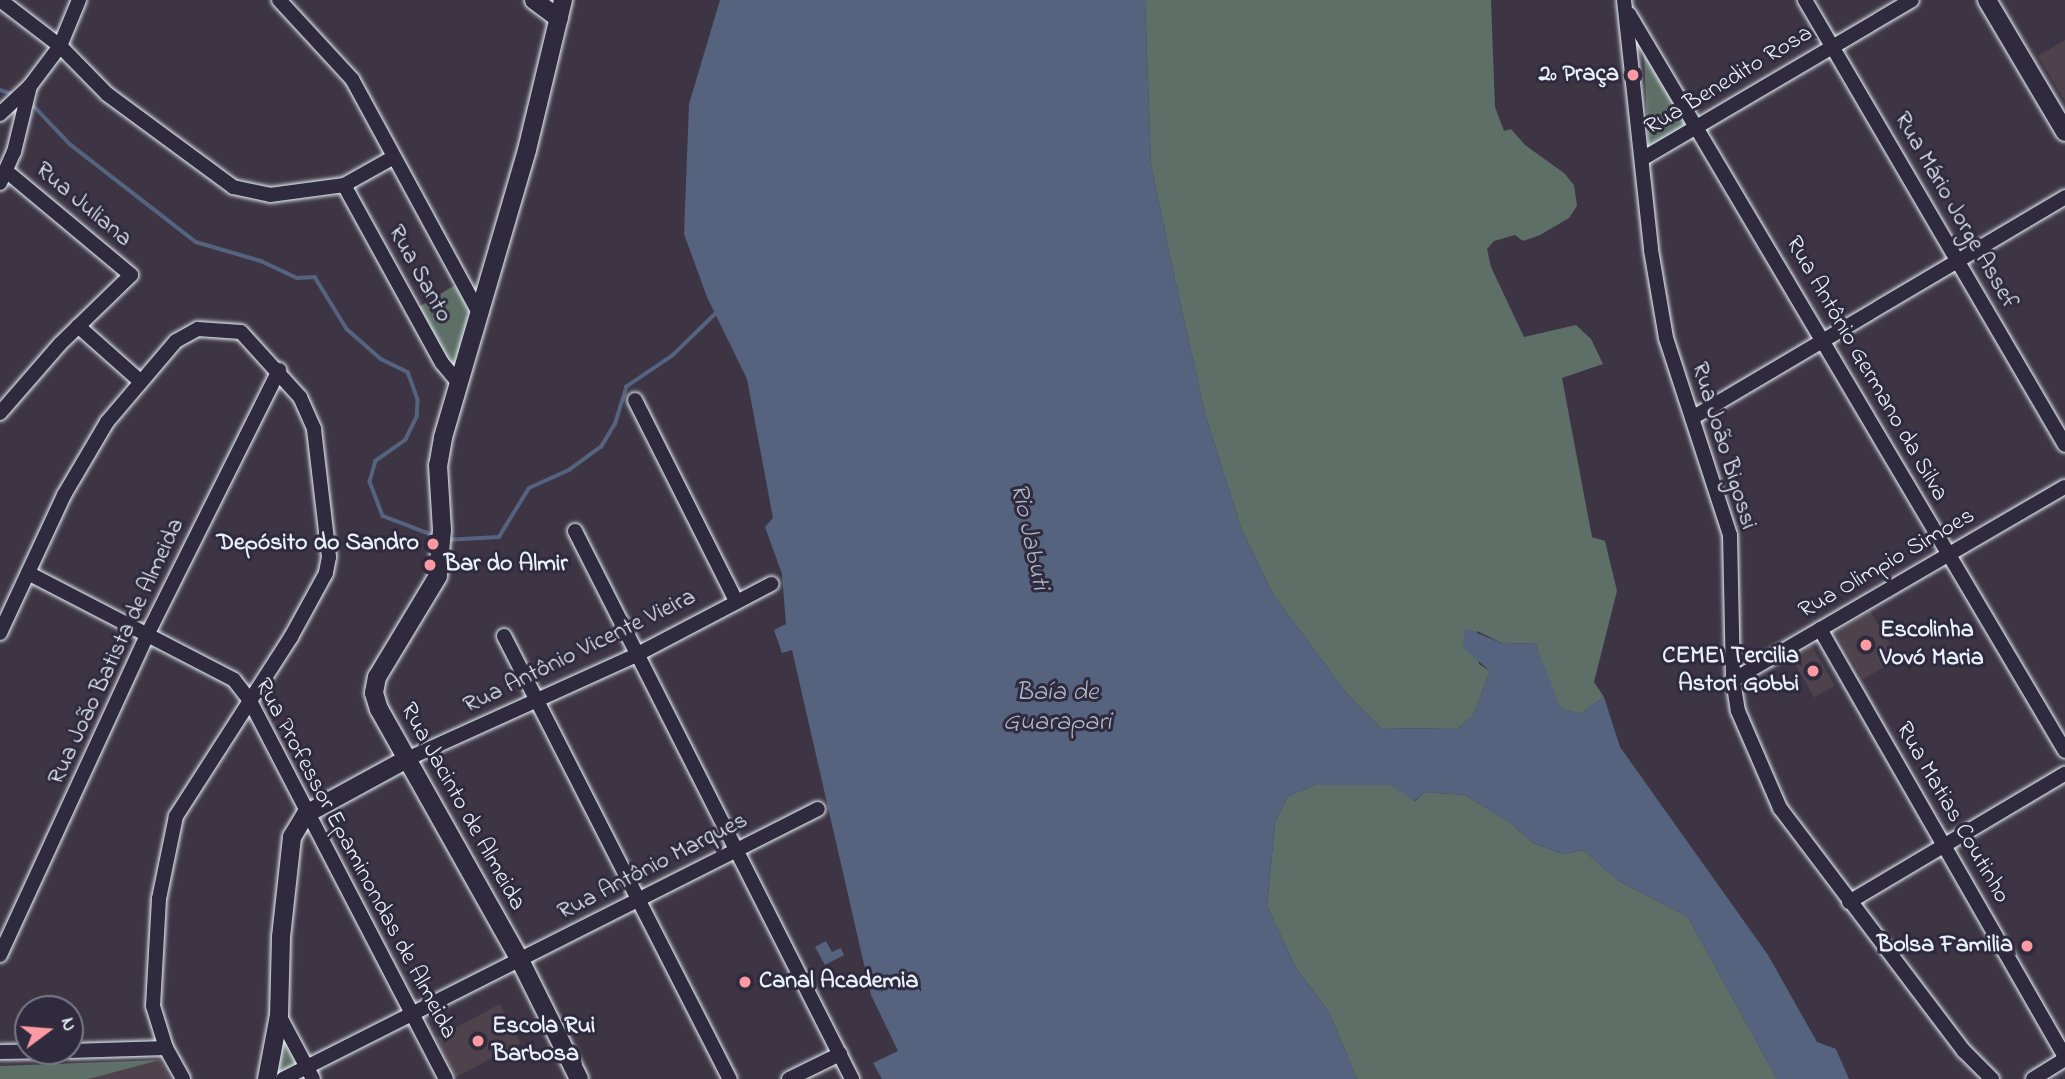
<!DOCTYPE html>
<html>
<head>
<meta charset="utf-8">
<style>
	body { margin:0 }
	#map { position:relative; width:2065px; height:1079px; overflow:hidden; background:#3d3544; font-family:"Indie Flower",sans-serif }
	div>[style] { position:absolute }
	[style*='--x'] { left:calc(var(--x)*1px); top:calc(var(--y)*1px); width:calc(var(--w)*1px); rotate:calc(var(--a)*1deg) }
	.built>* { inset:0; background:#4e424d; transform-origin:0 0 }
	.green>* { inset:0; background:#5e6f67 }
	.water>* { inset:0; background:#55637e }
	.stream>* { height:3.5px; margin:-1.75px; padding:0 1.75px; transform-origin:1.75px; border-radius:1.75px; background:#55637e }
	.roads { filter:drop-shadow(0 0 2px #e8f1f8) drop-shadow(0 0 2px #e8f1f8) }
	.minor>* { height:14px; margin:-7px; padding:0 7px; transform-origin:7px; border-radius:7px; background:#2f2a3d }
	.tertiary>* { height:18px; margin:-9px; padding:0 9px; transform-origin:9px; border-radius:9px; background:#2f2a3d }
	.dots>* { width:19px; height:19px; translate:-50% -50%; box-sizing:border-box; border:4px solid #2f2a3d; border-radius:50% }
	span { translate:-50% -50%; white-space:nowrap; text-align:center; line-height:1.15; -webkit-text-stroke:6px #2f2a3d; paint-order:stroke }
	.poi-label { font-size:24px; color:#e8f1f8; font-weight:700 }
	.right { translate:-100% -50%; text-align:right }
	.left { translate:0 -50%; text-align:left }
	.street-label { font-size:24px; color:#e8f1f8 }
	.water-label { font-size:26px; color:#adb8c7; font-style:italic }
	.north { position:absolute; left:14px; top:995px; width:70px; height:70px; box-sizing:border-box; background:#2f2a3d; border:2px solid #797a88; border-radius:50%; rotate:74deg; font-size:19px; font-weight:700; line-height:28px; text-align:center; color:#e8f1f8 }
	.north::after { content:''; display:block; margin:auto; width:24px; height:32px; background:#ff9aa2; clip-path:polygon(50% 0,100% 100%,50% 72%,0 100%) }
</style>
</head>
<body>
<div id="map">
	<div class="built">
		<div style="clip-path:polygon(2065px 40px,2065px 101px,2038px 56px)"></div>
		<div style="left:1870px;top:611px;width:55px;height:41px;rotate:59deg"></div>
		<div style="left:1811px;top:644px;width:48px;height:24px;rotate:60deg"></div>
		<div style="left:500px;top:1004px;width:44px;height:73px;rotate:62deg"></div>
		<div style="clip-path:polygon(160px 1060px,170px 1079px,89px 1079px)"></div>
	</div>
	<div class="green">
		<div style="clip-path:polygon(1145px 0,1491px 0,1495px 107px,1504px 131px,1511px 129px,1525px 145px,1564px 173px,1574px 185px,1577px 206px,1569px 218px,1540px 235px,1523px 241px,1515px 235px,1494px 241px,1487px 249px,1491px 267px,1524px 337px,1576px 325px,1591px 339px,1603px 364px,1562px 378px,1592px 537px,1605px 541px,1617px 591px,1594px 682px,1604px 697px,1580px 714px,1560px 708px,1535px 643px,1504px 644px,1477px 631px,1479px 664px,1490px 671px,1473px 716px,1457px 729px,1381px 728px,1347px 694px,1274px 596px,1241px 528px,1206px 417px,1175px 280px,1151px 165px)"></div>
		<div style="clip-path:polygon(1644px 53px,1690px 125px,1648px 147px)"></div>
		<div style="clip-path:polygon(455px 285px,473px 316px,457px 365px,449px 363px,419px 307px)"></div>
		<div style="clip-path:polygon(1315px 785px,1391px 785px,1415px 801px,1425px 792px,1465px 795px,1509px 822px,1533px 843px,1563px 854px,1583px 850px,1619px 881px,1688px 917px,1777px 1079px,1357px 1079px,1329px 1012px,1296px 968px,1267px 906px,1275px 822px,1288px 796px)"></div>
		<div style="clip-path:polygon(282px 1035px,297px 1064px,276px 1077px)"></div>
		<div style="clip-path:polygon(160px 1060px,89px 1079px,0 1079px,0 1066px)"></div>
	</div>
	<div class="water">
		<div style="clip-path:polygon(720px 0,1145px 0,1151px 165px,1175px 280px,1206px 417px,1241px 528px,1274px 596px,1347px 694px,1381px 728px,1457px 729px,1473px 716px,1490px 671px,1463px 648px,1465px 628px,1504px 644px,1535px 643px,1561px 708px,1580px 714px,1604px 697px,1620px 747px,1768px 955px,1817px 1042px,1836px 1049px,1849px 1079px,1777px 1079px,1688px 917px,1619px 881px,1583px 850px,1563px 854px,1533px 843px,1509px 822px,1465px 795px,1425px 792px,1414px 801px,1390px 785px,1315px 785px,1288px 796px,1275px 822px,1267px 906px,1296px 968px,1329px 1012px,1357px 1079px,882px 1079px,873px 1063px,898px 1051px,871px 995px,792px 650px,782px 653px,774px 630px,786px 624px,782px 574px,765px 527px,773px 518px,747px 379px,707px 297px,684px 234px,689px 104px)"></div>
		<div style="clip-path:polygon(826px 941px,832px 952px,841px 948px,844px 955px,825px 965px,815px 947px)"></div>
	</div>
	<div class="stream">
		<div style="--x:0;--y:90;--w:16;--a:18"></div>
		<div style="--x:31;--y:103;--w:58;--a:46.4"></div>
		<div style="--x:71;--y:145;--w:158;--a:37.8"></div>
		<div style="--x:196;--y:242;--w:68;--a:16.3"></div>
		<div style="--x:261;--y:261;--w:40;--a:25"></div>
		<div style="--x:297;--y:278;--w:18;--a:-3"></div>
		<div style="--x:315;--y:277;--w:61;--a:58.4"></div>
		<div style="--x:347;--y:329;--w:45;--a:41.4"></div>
		<div style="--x:381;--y:359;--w:30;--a:26"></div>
		<div style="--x:408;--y:372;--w:30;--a:70"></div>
		<div style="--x:418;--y:400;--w:17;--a:93"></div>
		<div style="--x:417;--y:417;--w:25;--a:116"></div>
		<div style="--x:406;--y:440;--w:37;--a:145"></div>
		<div style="--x:376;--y:461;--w:22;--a:106"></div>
		<div style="--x:370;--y:482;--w:36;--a:69"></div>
		<div style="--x:383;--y:516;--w:56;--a:21"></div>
		<div style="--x:445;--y:540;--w:54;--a:-3.2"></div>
		<div style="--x:499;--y:537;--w:57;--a:-58.5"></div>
		<div style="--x:529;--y:488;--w:44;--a:-24.2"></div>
		<div style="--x:569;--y:470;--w:39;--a:-36"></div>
		<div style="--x:601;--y:447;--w:27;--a:-59"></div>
		<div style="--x:615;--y:424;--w:39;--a:-73"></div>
		<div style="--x:626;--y:387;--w:57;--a:-34.2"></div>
		<div style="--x:673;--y:355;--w:62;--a:-44.3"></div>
	</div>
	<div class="roads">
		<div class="minor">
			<div style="--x:0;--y:0;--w:76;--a:37.5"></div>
			<div style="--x:60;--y:46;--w:67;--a:45.6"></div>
			<div style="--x:107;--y:94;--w:157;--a:36.4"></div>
			<div style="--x:233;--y:187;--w:38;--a:12"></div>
			<div style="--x:270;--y:195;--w:75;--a:-7.7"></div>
			<div style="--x:344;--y:185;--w:57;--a:-29.2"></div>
			<div style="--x:279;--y:0;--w:108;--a:47.3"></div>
			<div style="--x:352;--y:79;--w:266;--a:61.5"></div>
			<div style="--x:1624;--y:0;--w:251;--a:83.8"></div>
			<div style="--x:1651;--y:250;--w:89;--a:80.3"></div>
			<div style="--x:1666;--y:338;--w:207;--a:72"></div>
			<div style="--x:1730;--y:535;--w:145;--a:88.8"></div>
			<div style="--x:1733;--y:680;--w:31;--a:81"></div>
			<div style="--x:1738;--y:711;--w:106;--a:66.6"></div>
			<div style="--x:1780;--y:808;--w:305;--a:52.9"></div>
			<div style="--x:1964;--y:1051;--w:40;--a:45"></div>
			<div style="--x:1805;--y:0;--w:515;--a:59.7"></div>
			<div style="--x:1629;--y:14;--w:856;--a:59.39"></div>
			<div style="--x:0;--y:114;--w:40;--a:-43"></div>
			<div style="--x:1642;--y:159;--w:313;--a:-30.5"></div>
			<div style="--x:0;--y:183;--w:34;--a:-66"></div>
			<div style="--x:14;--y:152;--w:68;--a:-76.4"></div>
			<div style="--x:30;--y:86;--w:50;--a:-53.1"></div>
			<div style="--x:60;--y:46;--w:50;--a:-67.6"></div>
			<div style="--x:344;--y:185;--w:203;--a:61.2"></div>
			<div style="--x:442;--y:363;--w:25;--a:50"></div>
			<div style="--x:78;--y:326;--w:84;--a:41.6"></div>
			<div style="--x:635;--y:400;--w:225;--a:63.3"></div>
			<div style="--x:0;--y:413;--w:91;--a:-49"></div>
			<div style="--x:60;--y:344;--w:99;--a:-44.2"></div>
			<div style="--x:131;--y:275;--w:163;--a:-140.2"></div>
			<div style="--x:1692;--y:418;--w:434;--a:-30.6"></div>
			<div style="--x:575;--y:531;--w:614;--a:63.18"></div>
			<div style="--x:28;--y:573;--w:232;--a:27.4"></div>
			<div style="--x:234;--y:680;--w:24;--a:52"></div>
			<div style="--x:249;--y:699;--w:428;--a:62.6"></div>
			<div style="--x:1820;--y:629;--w:492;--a:60.2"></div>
			<div style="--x:0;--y:633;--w:152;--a:-65.1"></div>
			<div style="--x:64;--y:495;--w:85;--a:-59.5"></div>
			<div style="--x:107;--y:422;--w:106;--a:-49.6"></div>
			<div style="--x:176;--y:341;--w:25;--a:-29"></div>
			<div style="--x:198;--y:329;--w:43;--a:4"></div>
			<div style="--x:241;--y:332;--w:88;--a:47.8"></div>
			<div style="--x:300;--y:397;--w:35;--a:66"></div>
			<div style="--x:314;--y:429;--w:129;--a:83.3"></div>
			<div style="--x:329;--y:557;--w:16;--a:101"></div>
			<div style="--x:326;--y:573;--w:73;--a:118.7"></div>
			<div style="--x:291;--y:637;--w:213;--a:122.7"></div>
			<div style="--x:176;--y:816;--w:85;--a:101.6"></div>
			<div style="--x:159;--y:899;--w:107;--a:93.2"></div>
			<div style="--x:153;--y:1006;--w:44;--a:72.8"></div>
			<div style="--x:166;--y:1048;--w:35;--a:61"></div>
			<div style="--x:504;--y:636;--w:497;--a:63"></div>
			<div style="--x:1733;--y:680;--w:384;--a:-30.2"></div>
			<div style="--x:407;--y:759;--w:252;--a:-24.4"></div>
			<div style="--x:636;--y:655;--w:153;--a:-27.7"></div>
			<div style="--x:1849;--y:902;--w:251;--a:-30.7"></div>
			<div style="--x:0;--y:955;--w:354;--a:-65.3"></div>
			<div style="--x:148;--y:633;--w:294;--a:-63.5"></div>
			<div style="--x:279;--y:1015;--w:72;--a:62"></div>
			<div style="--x:70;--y:1051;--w:96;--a:-1.8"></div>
			<div style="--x:0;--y:1052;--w:60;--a:-1"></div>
			<div style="--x:283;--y:1079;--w:599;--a:-26.78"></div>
			<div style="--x:789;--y:1079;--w:57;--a:-26.1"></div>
			<div style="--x:2033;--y:1079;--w:38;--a:-32"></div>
		</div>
		<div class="tertiary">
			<div style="--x:534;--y:0;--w:31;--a:37"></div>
			<div style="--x:563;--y:0;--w:154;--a:103.5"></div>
			<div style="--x:527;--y:150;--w:300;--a:106.3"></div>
			<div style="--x:443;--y:438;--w:27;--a:100"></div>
			<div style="--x:438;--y:465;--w:65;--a:86.5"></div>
			<div style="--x:442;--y:530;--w:46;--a:95"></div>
			<div style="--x:438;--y:576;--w:118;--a:121.1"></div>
			<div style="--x:377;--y:677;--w:16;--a:101"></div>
			<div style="--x:374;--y:693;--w:17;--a:73"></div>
			<div style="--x:379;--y:709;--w:288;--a:60.7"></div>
			<div style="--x:520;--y:960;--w:133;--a:63.6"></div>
			<div style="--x:1987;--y:0;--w:153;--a:59.4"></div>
			<div style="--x:267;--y:1079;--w:65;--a:-79.4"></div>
			<div style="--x:279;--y:1015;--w:78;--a:-88.5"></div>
			<div style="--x:281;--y:937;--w:101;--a:-83.7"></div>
			<div style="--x:292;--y:837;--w:27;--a:-59"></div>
			<div style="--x:306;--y:814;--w:115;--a:-28.6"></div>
		</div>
	</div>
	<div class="dots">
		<div style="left:1633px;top:75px;background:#ff9aa2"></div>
		<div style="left:433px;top:544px;background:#ff9aa2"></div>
		<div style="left:430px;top:565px;background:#ff9aa2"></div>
		<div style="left:1866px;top:645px;background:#ff9aa2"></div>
		<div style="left:1813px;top:671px;background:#ff9aa2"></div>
		<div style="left:2027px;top:946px;background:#ff9aa2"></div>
		<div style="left:745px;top:982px;background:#ff9aa2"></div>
		<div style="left:478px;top:1041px;background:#ff9aa2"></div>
	</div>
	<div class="poi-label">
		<span class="right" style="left:1619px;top:75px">2º Praça</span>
		<span class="right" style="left:419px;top:544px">Depósito do Sandro</span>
		<span class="left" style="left:444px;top:565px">Bar do Almir</span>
		<span class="left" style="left:1880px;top:645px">Escolinha<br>Vovó Maria</span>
		<span class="right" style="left:1799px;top:671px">CEMEI Tercilia<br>Astori Gobbi</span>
		<span class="right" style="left:2013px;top:946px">Bolsa Familia</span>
		<span class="left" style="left:759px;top:982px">Canal Academia</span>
		<span class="left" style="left:492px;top:1041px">Escola Rui<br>Barbosa</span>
	</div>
	<div class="street-label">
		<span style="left:1729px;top:81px;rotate:-31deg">Rua Benedito Rosa</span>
		<span style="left:83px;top:205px;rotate:40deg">Rua Juliana</span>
		<span style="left:1955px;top:211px;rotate:60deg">Rua Mário Jorge Assef</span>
		<span style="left:419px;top:274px;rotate:61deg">Rua Santo</span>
		<span style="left:1866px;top:369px;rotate:60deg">Rua Antônio Germano da Silva</span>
		<span style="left:1723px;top:446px;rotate:73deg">Rua João Bigossi</span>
		<span style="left:1887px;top:564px;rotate:-30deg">Rua Olimpio Simoes</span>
		<span style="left:117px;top:652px;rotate:-65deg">Rua João Batista de Almeida</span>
		<span style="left:580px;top:652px;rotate:-26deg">Rua Antônio Vicente Vieira</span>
		<span style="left:462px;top:807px;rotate:61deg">Rua Jacinto de Almeida</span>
		<span style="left:1952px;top:813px;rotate:60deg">Rua Matias Coutinho</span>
		<span style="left:355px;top:859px;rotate:62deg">Rua Professor Epaminondas de Almeida</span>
		<span style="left:653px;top:867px;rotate:-27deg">Rua Antônio Marques</span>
	</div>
	<div class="water-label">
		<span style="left:1028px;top:537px;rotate:78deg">Rio Jabuti</span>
		<span style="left:1057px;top:709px">Baía de<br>Guarapari</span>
	</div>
	<div class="north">N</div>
</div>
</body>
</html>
